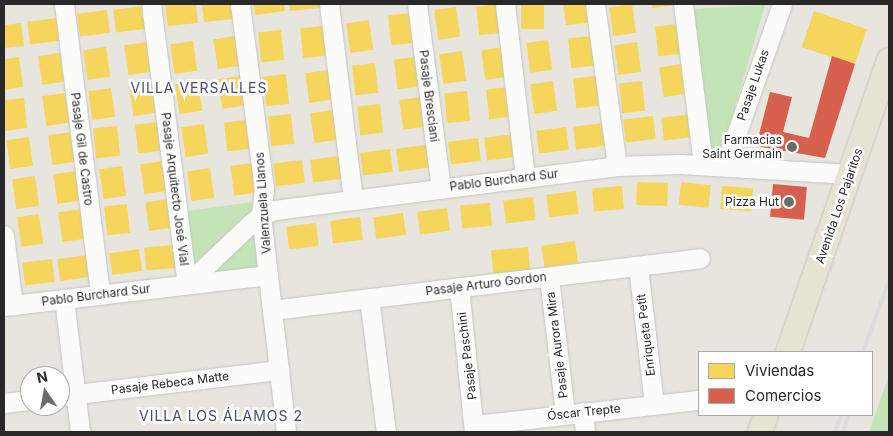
<!DOCTYPE html>
<html>
<head>
<meta charset="utf-8">
<style>
	body { margin:0 }
	#map { position:relative; width:893px; height:436px; overflow:hidden; background:#e7e5de; font-family:Inter,sans-serif }
	div>[style] { position:absolute }
	[style*='--x'] { left:calc(var(--x)*1px); top:calc(var(--y)*1px); width:calc(var(--w)*1px); rotate:calc(var(--a)*1deg) }
	.green>* { inset:0; background:#c3e4b6 }
	.homes>* { inset:0; background:#f6d55c; transform-origin:0 0 }
	.shops>* { inset:0; background:#d6604d; transform-origin:0 0 }
	.roads { filter:drop-shadow(0 0 1px #c4c4c4) drop-shadow(0 0 1px #c4c4c4) }
	.minor>* { height:19px; margin:-9.5px; padding:0 9.5px; transform-origin:9.5px; border-radius:9.5px; background:#fbfbfa }
	.major>* { height:24px; margin:-12px; padding:0 12px; transform-origin:12px; border-radius:12px; background:#e6e3d2 }
	.rail>* { height:4px; margin:-2px; padding:0 2px; transform-origin:2px; border-radius:2px; background:#dddcde }
	.dots>* { width:14px; height:14px; translate:-50% -50%; box-sizing:border-box; border:2px solid #fff; border-radius:50% }
	span { translate:-50% -50%; white-space:nowrap; text-align:center; line-height:1.15; -webkit-text-stroke:5px #fff; paint-order:stroke }
	.street-label { font-size:12px; color:#292929 }
	.poi-label { font-size:12px; color:#292929 }
	.right { translate:-100% -50%; text-align:right }
	.neighbourhood-label { font-size:14px; color:#484b7a; letter-spacing:1px }
	.frame { position:absolute; inset:0; border:5px solid #292929; pointer-events:none }
	.legend { position:absolute; left:698px; top:351px; width:175px; height:65px; box-sizing:border-box; background:#fff; border:1px solid #a9a9a9; margin:0; padding:6px 9px; list-style:none; font-size:15px; color:#292929 }
	.legend li { display:flex; align-items:center; gap:10px; height:25px }
	.legend b { width:25px; border:1px solid #a9a9a9 }
	.north { position:absolute; left:20px; top:366px; width:50px; height:50px; box-sizing:border-box; background:#fff; border:1px solid #a9a9a9; border-radius:50%; rotate:348deg; font-size:14px; font-weight:700; line-height:20px; text-align:center; color:#292929 }
	.north::after { content:''; display:block; margin:auto; width:18px; height:22px; background:#6c6b68; clip-path:polygon(50% 0,100% 100%,50% 72%,0 100%) }
</style>
</head>
<body>
<div id="map">
	<div class="green">
		<div style="clip-path:polygon(765px 5px,723px 147px,709px 155px,691px 9px)"></div>
		<div style="clip-path:polygon(252px 202px,254px 217px,192px 274px,181px 212px)"></div>
		<div style="clip-path:polygon(257px 225px,263px 269px,203px 277px)"></div>
		<div style="clip-path:polygon(889px 375px,889px 432px,869px 432px)"></div>
	</div>
	<div class="homes">
		<div style="clip-path:polygon(165px 4px,196px 4px,198px 23px,168px 26px)"></div>
		<div style="clip-path:polygon(202px 4px,232px 4px,234px 19px,204px 22px)"></div>
		<div style="clip-path:polygon(254px 4px,284px 4px,285px 11px,255px 15px)"></div>
		<div style="clip-path:polygon(289px 4px,320px 4px,320px 8px,290px 11px)"></div>
		<div style="left:499px;top:4px;width:29px;height:23px;rotate:84deg"></div>
		<div style="left:521px;top:4px;width:23px;height:25px"></div>
		<div style="clip-path:polygon(563px 4px,586px 4px,589px 23px,566px 25px)"></div>
		<div style="left:632px;top:4px;width:29px;height:23px;rotate:82deg"></div>
		<div style="clip-path:polygon(652px 4px,677px 4px,677px 5px,652px 8px)"></div>
		<div style="left:143px;top:6px;width:23px;height:30px;rotate:83deg"></div>
		<div style="left:456px;top:7px;width:30px;height:22px;rotate:82deg"></div>
		<div style="left:107px;top:10px;width:23px;height:30px;rotate:83deg"></div>
		<div style="left:814px;top:11px;width:56px;height:38px;rotate:19deg"></div>
		<div style="left:411px;top:13px;width:30px;height:23px;rotate:84deg"></div>
		<div style="left:57px;top:18px;width:23px;height:30px;rotate:83deg"></div>
		<div style="left:369px;top:20px;width:30px;height:23px;rotate:82deg"></div>
		<div style="clip-path:polygon(21px 23px,24px 46px,4px 48px,4px 25px)"></div>
		<div style="left:678px;top:24px;width:30px;height:23px;rotate:84deg"></div>
		<div style="left:323px;top:26px;width:30px;height:23px;rotate:84deg"></div>
		<div style="left:281px;top:30px;width:30px;height:23px;rotate:84deg"></div>
		<div style="left:235px;top:36px;width:30px;height:22px;rotate:81deg"></div>
		<div style="left:591px;top:36px;width:30px;height:23px;rotate:84deg"></div>
		<div style="left:548px;top:40px;width:30px;height:22px;rotate:82deg"></div>
		<div style="left:193px;top:41px;width:30px;height:23px;rotate:82deg"></div>
		<div style="left:147px;top:42px;width:30px;height:23px;rotate:82deg"></div>
		<div style="left:637px;top:42px;width:30px;height:23px;rotate:82deg"></div>
		<div style="left:106px;top:47px;width:30px;height:23px;rotate:82deg"></div>
		<div style="left:504px;top:47px;width:30px;height:23px;rotate:82deg"></div>
		<div style="left:462px;top:51px;width:30px;height:23px;rotate:82deg"></div>
		<div style="left:60px;top:53px;width:29px;height:22px;rotate:82deg"></div>
		<div style="clip-path:polygon(19px 57px,23px 87px,4px 90px,4px 59px)"></div>
		<div style="left:417px;top:57px;width:30px;height:23px;rotate:84deg"></div>
		<div style="left:375px;top:63px;width:30px;height:23px;rotate:84deg"></div>
		<div style="left:682px;top:64px;width:30px;height:23px;rotate:82deg"></div>
		<div style="left:328px;top:70px;width:30px;height:23px;rotate:82deg"></div>
		<div style="left:286px;top:74px;width:30px;height:23px;rotate:84deg"></div>
		<div style="left:240px;top:76px;width:30px;height:22px;rotate:82deg"></div>
		<div style="left:596px;top:76px;width:30px;height:23px;rotate:84deg"></div>
		<div style="left:198px;top:81px;width:30px;height:23px;rotate:82deg"></div>
		<div style="left:553px;top:81px;width:30px;height:23px;rotate:82deg"></div>
		<div style="left:642px;top:81px;width:30px;height:23px;rotate:84deg"></div>
		<div style="left:152px;top:83px;width:30px;height:23px;rotate:82deg"></div>
		<div style="left:509px;top:87px;width:30px;height:23px;rotate:84deg"></div>
		<div style="left:111px;top:88px;width:29px;height:23px;rotate:82deg"></div>
		<div style="left:467px;top:91px;width:30px;height:23px;rotate:84deg"></div>
		<div style="left:65px;top:93px;width:30px;height:23px;rotate:82deg"></div>
		<div style="left:421px;top:97px;width:30px;height:22px;rotate:82deg"></div>
		<div style="clip-path:polygon(24px 98px,27px 128px,4px 131px,4px 100px)"></div>
		<div style="left:380px;top:104px;width:29px;height:23px;rotate:84deg"></div>
		<div style="left:333px;top:110px;width:30px;height:23px;rotate:82deg"></div>
		<div style="left:291px;top:114px;width:30px;height:23px;rotate:84deg"></div>
		<div style="left:691px;top:114px;width:23px;height:30px;rotate:83deg"></div>
		<div style="left:653px;top:116px;width:23px;height:30px;rotate:83deg"></div>
		<div style="left:247px;top:120px;width:29px;height:23px;rotate:84deg"></div>
		<div style="left:158px;top:122px;width:29px;height:23px;rotate:84deg"></div>
		<div style="left:603px;top:123px;width:23px;height:30px;rotate:83deg"></div>
		<div style="left:204px;top:124px;width:30px;height:23px;rotate:82deg"></div>
		<div style="left:117px;top:126px;width:30px;height:24px;rotate:84deg"></div>
		<div style="left:566px;top:127px;width:23px;height:30px;rotate:83deg"></div>
		<div style="left:71px;top:132px;width:30px;height:23px;rotate:82deg"></div>
		<div style="left:514px;top:134px;width:23px;height:30px;rotate:83deg"></div>
		<div style="left:29px;top:137px;width:29px;height:23px;rotate:82deg"></div>
		<div style="left:478px;top:138px;width:23px;height:30px;rotate:83deg"></div>
		<div style="left:426px;top:145px;width:23px;height:30px;rotate:83deg"></div>
		<div style="left:390px;top:149px;width:23px;height:30px;rotate:83deg"></div>
		<div style="left:340px;top:156px;width:23px;height:30px;rotate:83deg"></div>
		<div style="left:302px;top:160px;width:23px;height:29px;rotate:83deg"></div>
		<div style="left:163px;top:161px;width:30px;height:23px;rotate:82deg"></div>
		<div style="left:252px;top:163px;width:30px;height:22px;rotate:82deg"></div>
		<div style="left:122px;top:166px;width:30px;height:23px;rotate:82deg"></div>
		<div style="left:210px;top:168px;width:30px;height:23px;rotate:82deg"></div>
		<div style="left:76px;top:171px;width:30px;height:23px;rotate:82deg"></div>
		<div style="left:35px;top:176px;width:30px;height:23px;rotate:82deg"></div>
		<div style="left:637px;top:182px;width:31px;height:23px;rotate:2deg"></div>
		<div style="left:681px;top:182px;width:30px;height:23px;rotate:6deg"></div>
		<div style="left:622px;top:186px;width:23px;height:30px;rotate:85deg"></div>
		<div style="left:722px;top:186px;width:31px;height:23px;rotate:4deg"></div>
		<div style="left:576px;top:191px;width:23px;height:30px;rotate:83deg"></div>
		<div style="left:533px;top:197px;width:23px;height:30px;rotate:83deg"></div>
		<div style="left:168px;top:199px;width:29px;height:23px;rotate:82deg"></div>
		<div style="left:490px;top:203px;width:23px;height:30px;rotate:85deg"></div>
		<div style="left:127px;top:204px;width:29px;height:23px;rotate:84deg"></div>
		<div style="left:447px;top:208px;width:23px;height:30px;rotate:83deg"></div>
		<div style="left:81px;top:209px;width:30px;height:23px;rotate:82deg"></div>
		<div style="left:403px;top:213px;width:22px;height:30px;rotate:82deg"></div>
		<div style="left:39px;top:214px;width:30px;height:22px;rotate:82deg"></div>
		<div style="left:360px;top:217px;width:23px;height:30px;rotate:83deg"></div>
		<div style="left:316px;top:223px;width:23px;height:30px;rotate:83deg"></div>
		<div style="left:575px;top:241px;width:22px;height:34px;rotate:82deg"></div>
		<div style="left:174px;top:245px;width:23px;height:30px;rotate:85deg"></div>
		<div style="left:528px;top:247px;width:23px;height:37px;rotate:85deg"></div>
		<div style="left:139px;top:249px;width:22px;height:30px;rotate:82deg"></div>
		<div style="left:87px;top:255px;width:22px;height:30px;rotate:82deg"></div>
		<div style="left:52px;top:259px;width:23px;height:30px;rotate:83deg"></div>
	</div>
	<div class="shops">
		<div style="clip-path:polygon(832px 56px,855px 64px,825px 158px,756px 146px,770px 92px,792px 97px,783px 132px,809px 138px)"></div>
		<div style="left:773px;top:184px;width:34px;height:33px;rotate:5deg"></div>
	</div>
	<div class="roads">
		<div class="minor">
			<div style="--x:64;--y:4;--w:293;--a:82.9"></div>
			<div style="--x:151;--y:4;--w:282;--a:82.7"></div>
			<div style="--x:240;--y:4;--w:187;--a:82.6"></div>
			<div style="--x:264;--y:189;--w:26;--a:97"></div>
			<div style="--x:261;--y:215;--w:218;--a:83.4"></div>
			<div style="--x:329;--y:4;--w:197;--a:83"></div>
			<div style="--x:417;--y:4;--w:186;--a:82.6"></div>
			<div style="--x:505;--y:4;--w:175;--a:83.4"></div>
			<div style="--x:595;--y:4;--w:163;--a:82.3"></div>
			<div style="--x:683;--y:4;--w:162;--a:82.9"></div>
			<div style="--x:729;--y:166;--w:17;--a:-83"></div>
			<div style="--x:731;--y:149;--w:154;--a:-70.6"></div>
			<div style="--x:4;--y:235;--w:71;--a:82.7"></div>
			<div style="--x:638;--y:266;--w:139;--a:83.4"></div>
			<div style="--x:549;--y:277;--w:138;--a:83.3"></div>
			<div style="--x:187;--y:284;--w:84;--a:-43.6"></div>
			<div style="--x:248;--y:226;--w:17;--a:-40"></div>
			<div style="--x:261;--y:215;--w:15;--a:-20"></div>
			<div style="--x:275;--y:210;--w:345;--a:-7.3"></div>
			<div style="--x:617;--y:166;--w:63;--a:-1.8"></div>
			<div style="--x:680;--y:164;--w:170;--a:3.4"></div>
			<div style="--x:459;--y:287;--w:146;--a:84.1"></div>
			<div style="--x:369;--y:298;--w:135;--a:82.8"></div>
			<div style="--x:64;--y:299;--w:134;--a:83.1"></div>
			<div style="--x:4;--y:306;--w:266;--a:-6.7"></div>
			<div style="--x:272;--y:310;--w:431;--a:-6.9"></div>
			<div style="--x:60;--y:396;--w:221;--a:-6.8"></div>
			<div style="--x:4;--y:403;--w:26;--a:-7"></div>
			<div style="--x:583;--y:412;--w:20;--a:84"></div>
			<div style="--x:475;--y:425;--w:225;--a:-6.4"></div>
		</div>
		<div class="major">
			<div style="--x:788;--y:352;--w:309;--a:-70.9"></div>
			<div style="--x:760;--y:432;--w:18;--a:-71"></div>
		</div>
	</div>
	<div class="rail">
		<div style="--x:863;--y:352;--w:77;--a:-70.1"></div>
		<div style="--x:835;--y:432;--w:18;--a:-71"></div>
		<div style="--x:843;--y:432;--w:18;--a:-71"></div>
	</div>
	<div class="dots">
		<div style="left:792px;top:147px;background:#6c6b68"></div>
		<div style="left:789px;top:202px;background:#6c6b68"></div>
	</div>
	<div class="street-label">
		<span style="left:753px;top:85px;rotate:-71deg">Pasaje Lukas</span>
		<span style="left:429px;top:96px;rotate:83deg">Pasaje Bresciani</span>
		<span style="left:82px;top:149px;rotate:83deg">Pasaje Gil de Castro</span>
		<span style="left:504px;top:180px;rotate:-7deg">Pablo Burchard Sur</span>
		<span style="left:175px;top:189px;rotate:83deg">Pasaje Arquitecto José Vial</span>
		<span style="left:263px;top:203px;rotate:-94deg">Valenzuela Llanos</span>
		<span style="left:839px;top:206px;rotate:-71deg">Avenida Los Pajaritos</span>
		<span style="left:486px;top:284px;rotate:-7deg">Pasaje Arturo Gordon</span>
		<span style="left:96px;top:295px;rotate:-7deg">Pablo Burchard Sur</span>
		<span style="left:646px;top:335px;rotate:-97deg">Enriqueta Petit</span>
		<span style="left:557px;top:345px;rotate:-97deg">Pasaje Aurora Mira</span>
		<span style="left:467px;top:356px;rotate:-97deg">Pasaje Paschini</span>
		<span style="left:170px;top:383px;rotate:-7deg">Pasaje Rebeca Matte</span>
		<span style="left:584px;top:412px;rotate:-6deg">Óscar Trepte</span>
	</div>
	<div class="poi-label">
		<span class="right" style="left:782px;top:147px">Farmacias<br>Saint Germain</span>
		<span class="right" style="left:779px;top:202px">Pizza Hut</span>
	</div>
	<div class="neighbourhood-label">
		<span style="left:199px;top:88px">VILLA VERSALLES</span>
		<span style="left:221px;top:416px">VILLA LOS ÁLAMOS 2</span>
	</div>
	<div class="frame"></div>
	<ul class="legend">
	<li><b style="height:14px;background:#f6d55c"></b>Viviendas</li>
	<li><b style="height:14px;background:#d6604d"></b>Comercios</li>
	</ul>
	<div class="north">N</div>
</div>
</body>
</html>
